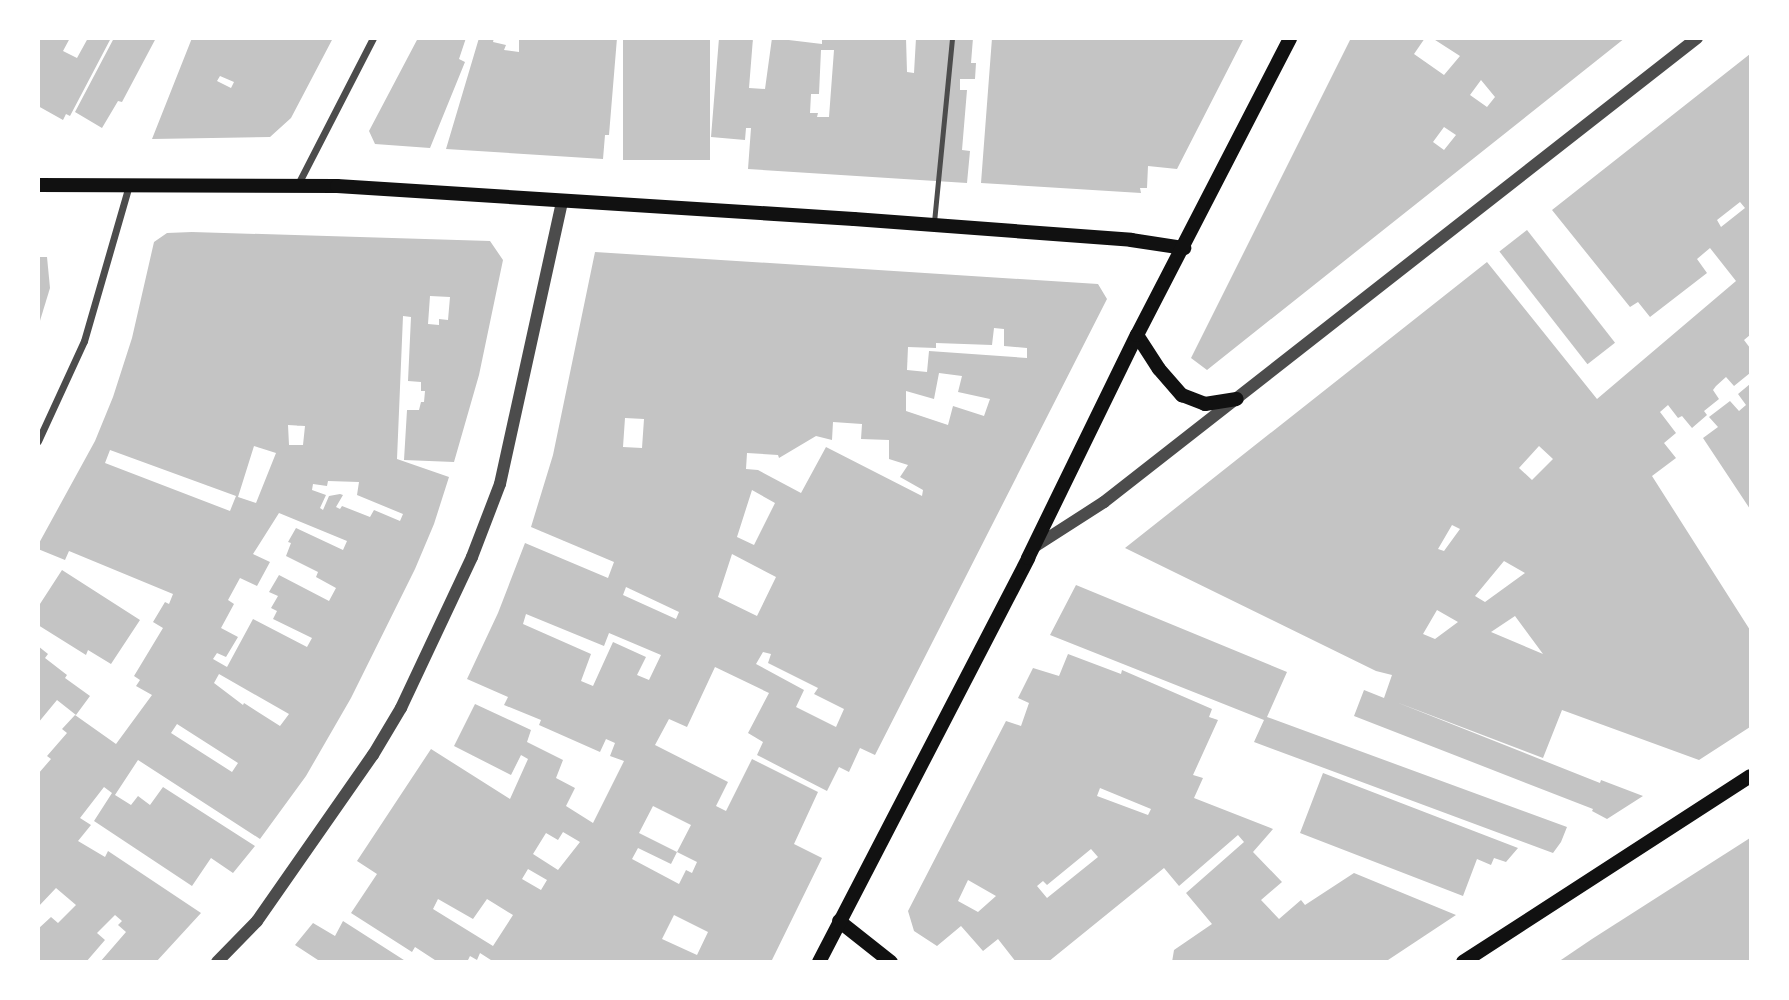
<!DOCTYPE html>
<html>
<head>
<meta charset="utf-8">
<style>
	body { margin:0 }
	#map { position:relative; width:1789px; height:1000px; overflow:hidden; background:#fff; font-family:Merriweather,serif }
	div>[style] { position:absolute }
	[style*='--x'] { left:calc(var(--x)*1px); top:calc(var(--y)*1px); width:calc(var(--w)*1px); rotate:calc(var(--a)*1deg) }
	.building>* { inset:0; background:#c4c4c4; transform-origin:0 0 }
	.service>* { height:5px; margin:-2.5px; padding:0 2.5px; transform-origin:2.5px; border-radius:2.5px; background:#4c4c4c }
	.minor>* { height:7px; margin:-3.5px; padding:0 3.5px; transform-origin:3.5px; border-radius:3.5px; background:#4c4c4c }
	.tertiary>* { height:12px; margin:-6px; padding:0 6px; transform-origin:6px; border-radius:6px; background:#4c4c4c }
	.secondary>* { height:14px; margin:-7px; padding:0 7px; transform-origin:7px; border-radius:7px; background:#111 }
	span { translate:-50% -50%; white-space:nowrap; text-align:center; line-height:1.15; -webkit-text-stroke:7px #fff; paint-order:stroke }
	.frame { position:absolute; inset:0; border:40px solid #fff; pointer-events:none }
</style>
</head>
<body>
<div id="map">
	<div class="building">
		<div style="clip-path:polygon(38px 38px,70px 38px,63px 51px,77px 58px,88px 38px,111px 38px,70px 116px,66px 114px,63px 120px,38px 106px)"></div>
		<div style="clip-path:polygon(114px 38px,156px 38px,122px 102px,118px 101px,102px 128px,75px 112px)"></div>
		<div style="clip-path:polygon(evenodd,192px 38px,333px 38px,291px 118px,270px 137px,152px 139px,192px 38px,220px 76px,234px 82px,231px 88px,217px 81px,220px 76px)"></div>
		<div style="clip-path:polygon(418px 38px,466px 38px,459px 59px,465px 62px,430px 148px,375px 144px,369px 131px)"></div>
		<div style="clip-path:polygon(479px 38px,494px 38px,493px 42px,506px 45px,504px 50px,519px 52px,519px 38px,617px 38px,609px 135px,605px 135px,603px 159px,446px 149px)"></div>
		<div style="left:623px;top:38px;width:87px;height:122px"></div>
		<div style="clip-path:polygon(evenodd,719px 38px,753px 38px,749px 88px,765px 89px,772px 38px,822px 44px,822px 38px,906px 38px,907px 72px,914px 73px,916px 38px,973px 38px,971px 63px,976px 63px,975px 79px,960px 79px,960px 90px,967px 90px,962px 150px,970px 151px,967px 183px,748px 169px,751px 128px,746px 128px,745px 140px,711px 137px,719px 38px,821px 50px,834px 50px,829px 117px,817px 117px,818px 113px,810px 113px,811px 94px,819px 94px,821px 50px)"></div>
		<div style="clip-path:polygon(992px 38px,1244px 38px,1177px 169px,1148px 166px,1147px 188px,1140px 188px,1141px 193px,981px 183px)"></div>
		<div style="clip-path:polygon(evenodd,1351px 38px,1425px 38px,1414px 54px,1444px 75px,1460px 56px,1432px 38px,1625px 38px,1207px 370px,1191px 358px,1351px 38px,1481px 80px,1495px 97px,1487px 107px,1470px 95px,1481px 80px,1351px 38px,1444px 127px,1456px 135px,1444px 150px,1433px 142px,1444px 127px)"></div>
		<div style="clip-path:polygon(evenodd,1750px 54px,1750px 335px,1744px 340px,1750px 348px,1750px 373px,1734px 386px,1726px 377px,1716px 386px,1713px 390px,1719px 399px,1704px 411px,1707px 415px,1692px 428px,1682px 416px,1678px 418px,1668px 405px,1660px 412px,1676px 433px,1664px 443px,1676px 458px,1652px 476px,1750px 630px,1750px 727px,1699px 760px,1562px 710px,1543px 758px,1396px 702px,1600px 783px,1601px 780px,1643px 796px,1607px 819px,1592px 811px,1593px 809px,1354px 716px,1364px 690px,1384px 698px,1392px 675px,1376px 671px,1125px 548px,1487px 262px,1597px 399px,1736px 281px,1710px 248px,1697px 259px,1707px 273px,1650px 317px,1638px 302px,1630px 307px,1552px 210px,1750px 54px,1740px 202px,1745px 208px,1721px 227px,1717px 220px,1740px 202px,1750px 54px,1539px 446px,1553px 459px,1532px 480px,1519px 468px,1539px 446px,1750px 54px,1452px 525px,1460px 529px,1444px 551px,1438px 549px,1452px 525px,1750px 54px,1504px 561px,1525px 573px,1485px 602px,1475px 596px,1504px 561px,1750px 54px,1437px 610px,1458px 622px,1435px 639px,1423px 634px,1437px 610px,1750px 54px,1515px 616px,1543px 654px,1491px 632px,1515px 616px)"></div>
		<div style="left:1527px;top:230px;width:143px;height:35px;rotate:52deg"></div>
		<div style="clip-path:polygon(evenodd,192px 232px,490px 241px,503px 260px,479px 375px,454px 462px,404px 460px,407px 410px,419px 410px,421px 402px,424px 402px,425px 391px,421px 391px,421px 382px,408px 381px,411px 317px,403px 316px,397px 459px,449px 477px,434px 524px,415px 569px,351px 698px,306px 776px,260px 839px,138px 760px,115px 795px,131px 805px,138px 796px,150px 805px,163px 787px,255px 846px,233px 873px,211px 858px,192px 886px,94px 821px,112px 793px,104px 787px,80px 818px,91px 825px,78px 841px,105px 857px,108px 851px,201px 913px,156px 962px,100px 962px,126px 932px,118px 925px,122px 921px,115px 915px,97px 933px,105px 940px,86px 962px,38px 962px,38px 929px,51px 917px,58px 923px,76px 905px,56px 888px,38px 907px,38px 774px,51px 759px,47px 756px,67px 733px,62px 729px,75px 715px,116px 744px,152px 695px,136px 686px,140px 680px,134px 676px,163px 628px,153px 622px,165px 602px,169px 604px,173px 594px,69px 551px,65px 560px,38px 549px,38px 545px,95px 441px,113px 397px,132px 338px,154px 242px,167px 233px,192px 232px,430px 296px,450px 297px,448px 320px,439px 319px,439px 325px,428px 324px,430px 296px,192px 232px,288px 425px,305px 426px,303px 445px,289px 445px,288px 425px,192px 232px,254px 446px,276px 453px,256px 503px,238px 497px,254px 446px,192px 232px,110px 450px,236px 496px,230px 511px,105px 463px,110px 450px,192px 232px,328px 481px,359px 482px,357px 495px,403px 514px,400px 521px,374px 510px,370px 517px,342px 506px,340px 509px,336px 507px,343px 495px,340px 494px,329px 496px,323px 510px,320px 508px,326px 495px,312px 490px,313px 484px,327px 486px,328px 481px,192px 232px,279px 513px,347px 541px,343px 550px,296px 528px,288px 542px,291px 543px,286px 556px,318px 572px,316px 577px,336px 588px,329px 601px,279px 575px,269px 592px,278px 596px,271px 608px,277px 611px,273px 619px,312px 638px,307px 647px,253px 619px,227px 667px,213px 659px,217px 653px,226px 657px,238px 637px,221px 628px,234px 604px,228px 600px,240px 578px,257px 586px,270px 562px,253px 554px,279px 513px,192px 232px,219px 674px,289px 714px,280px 726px,244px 703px,243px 705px,214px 683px,219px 674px,192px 232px,177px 724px,238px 763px,232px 772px,171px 733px,177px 724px)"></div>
		<div style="clip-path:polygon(evenodd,595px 252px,1098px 284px,1107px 299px,875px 755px,860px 748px,849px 772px,839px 767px,827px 791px,757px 755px,763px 742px,748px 733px,769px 693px,715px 667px,687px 727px,669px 719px,655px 745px,728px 782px,716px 806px,726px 811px,752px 759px,818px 792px,794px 844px,822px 858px,771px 962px,494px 962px,480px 953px,477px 960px,470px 956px,467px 962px,438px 962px,415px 947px,412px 952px,351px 913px,377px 874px,357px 861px,431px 749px,510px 799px,528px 759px,521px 755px,511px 775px,454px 746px,475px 704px,531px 730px,527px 742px,563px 760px,556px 778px,575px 788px,566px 806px,593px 823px,624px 761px,610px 756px,615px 743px,606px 739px,600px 752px,539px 725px,541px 720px,504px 705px,508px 697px,467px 679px,498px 613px,525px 543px,608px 578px,614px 562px,531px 527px,553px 455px,595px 252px,994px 328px,1004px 329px,1004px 346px,1027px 348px,1027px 358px,929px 351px,927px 372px,907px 370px,908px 347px,936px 348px,936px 343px,992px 345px,994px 328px,595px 252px,939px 373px,962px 376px,958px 392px,990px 399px,984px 416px,953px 406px,948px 425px,906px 411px,906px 391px,934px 399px,939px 373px,595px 252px,625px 418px,644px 419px,642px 448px,623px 447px,625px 418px,595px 252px,833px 422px,862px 424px,861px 439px,889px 440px,889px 459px,908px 465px,900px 477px,923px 490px,922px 496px,826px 447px,801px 493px,758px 470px,746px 469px,747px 453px,778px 455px,779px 458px,816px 436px,832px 440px,833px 422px,595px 252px,752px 490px,775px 503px,754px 545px,737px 537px,752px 490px,595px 252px,732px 554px,776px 577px,757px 616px,718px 597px,732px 554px,595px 252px,626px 587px,679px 612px,676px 619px,623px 595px,626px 587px,595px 252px,526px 614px,604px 646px,609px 633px,661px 655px,649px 680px,637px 675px,646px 657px,613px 642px,593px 686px,581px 681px,591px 654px,523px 624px,526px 614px,595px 252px,763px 652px,771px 654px,768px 663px,818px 688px,814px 694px,844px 709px,836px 727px,796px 707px,804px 690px,756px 664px,763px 652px,595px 252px,653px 806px,691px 825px,677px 852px,639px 833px,653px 806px,595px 252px,563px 832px,580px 842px,558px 870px,533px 854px,546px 833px,558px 840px,563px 832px,595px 252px,638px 848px,671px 864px,677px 852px,697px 862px,692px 873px,686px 870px,679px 884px,632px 859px,638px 848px,595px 252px,528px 869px,547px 880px,541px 890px,522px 879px,528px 869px,595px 252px,438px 899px,473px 919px,487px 899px,513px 915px,493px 946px,433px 909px,438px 899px,595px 252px,674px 915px,708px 932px,697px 955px,662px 939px,674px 915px)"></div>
		<div style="clip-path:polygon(38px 257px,47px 257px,50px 288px,39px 324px)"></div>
		<div style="clip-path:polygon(1750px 384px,1750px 509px,1703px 438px,1718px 427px,1709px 417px,1730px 401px,1739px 411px,1746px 405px,1738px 394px)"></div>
		<div style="clip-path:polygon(62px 570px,140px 620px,111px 664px,88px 650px,86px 655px,38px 625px,38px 607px)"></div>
		<div style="clip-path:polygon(1076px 585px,1287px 672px,1267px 717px,1567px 827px,1561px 842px,1553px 853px,1254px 742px,1264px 720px,1050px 635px)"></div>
		<div style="clip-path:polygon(38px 646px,48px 654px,45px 658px,67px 675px,65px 678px,90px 696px,76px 715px,57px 700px,38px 723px)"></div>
		<div style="clip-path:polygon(evenodd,1068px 654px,1121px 674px,1122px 670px,1212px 709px,1209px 717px,1218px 720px,1193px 775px,1203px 778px,1194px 798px,1273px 829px,1253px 852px,1282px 882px,1261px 900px,1279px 919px,1301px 900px,1305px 905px,1354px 873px,1456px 915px,1385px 962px,1172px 962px,1174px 950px,1212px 924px,1186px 893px,1244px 842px,1238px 835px,1179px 886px,1164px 868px,1048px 962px,1016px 962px,998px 939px,983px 951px,961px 926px,937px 946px,914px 931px,908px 911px,1006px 721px,1021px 726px,1029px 703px,1018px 698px,1033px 668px,1059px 676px,1068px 654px,1100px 788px,1151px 809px,1148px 815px,1097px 796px,1100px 788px,1068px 654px,1091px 849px,1098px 857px,1047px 898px,1037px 886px,1043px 881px,1047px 885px,1091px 849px,1068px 654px,968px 880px,996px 896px,978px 912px,958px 901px,968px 880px)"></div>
		<div style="clip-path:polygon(1323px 773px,1518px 848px,1506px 862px,1494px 858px,1491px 865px,1477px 859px,1463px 896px,1300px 833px)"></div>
		<div style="clip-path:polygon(1750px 838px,1750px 962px,1558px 962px,1592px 939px)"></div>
		<div style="clip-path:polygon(343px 921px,407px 962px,321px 962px,295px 945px,313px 923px,335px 936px)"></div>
	</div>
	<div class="service">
		<div style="--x:934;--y:222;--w:185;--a:-84.4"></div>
	</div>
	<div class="minor">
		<div style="--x:298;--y:184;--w:164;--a:-62.8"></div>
		<div style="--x:38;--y:441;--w:110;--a:-65.3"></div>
		<div style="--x:84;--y:341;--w:162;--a:-73.9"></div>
	</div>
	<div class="tertiary">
		<div style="--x:1034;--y:547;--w:83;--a:-32.7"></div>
		<div style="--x:1104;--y:502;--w:753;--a:-38.04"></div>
		<div style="--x:217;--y:962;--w:57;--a:-45.7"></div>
		<div style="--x:257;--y:921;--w:203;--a:-55.1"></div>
		<div style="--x:373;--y:755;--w:55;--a:-59.2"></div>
		<div style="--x:401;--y:708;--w:167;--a:-64.8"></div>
		<div style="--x:472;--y:557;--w:78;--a:-69"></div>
		<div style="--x:500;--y:484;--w:290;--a:-77.6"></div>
	</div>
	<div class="secondary">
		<div style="--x:38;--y:185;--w:299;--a:0.2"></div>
		<div style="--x:337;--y:186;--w:518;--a:3.65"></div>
		<div style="--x:854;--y:219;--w:278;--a:4.3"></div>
		<div style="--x:1131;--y:240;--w:54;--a:8.6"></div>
		<div style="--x:1137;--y:335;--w:40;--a:57.1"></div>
		<div style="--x:1159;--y:369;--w:35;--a:49"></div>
		<div style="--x:1182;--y:395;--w:25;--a:21"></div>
		<div style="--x:1205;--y:404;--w:32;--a:-9"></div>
		<div style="--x:839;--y:921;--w:66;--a:38.3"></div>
		<div style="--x:819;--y:962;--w:455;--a:-62.6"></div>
		<div style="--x:1028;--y:558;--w:248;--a:-64"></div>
		<div style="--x:1137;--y:335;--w:334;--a:-62.7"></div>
		<div style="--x:1463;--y:962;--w:342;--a:-32.9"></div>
	</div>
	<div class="frame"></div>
</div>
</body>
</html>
